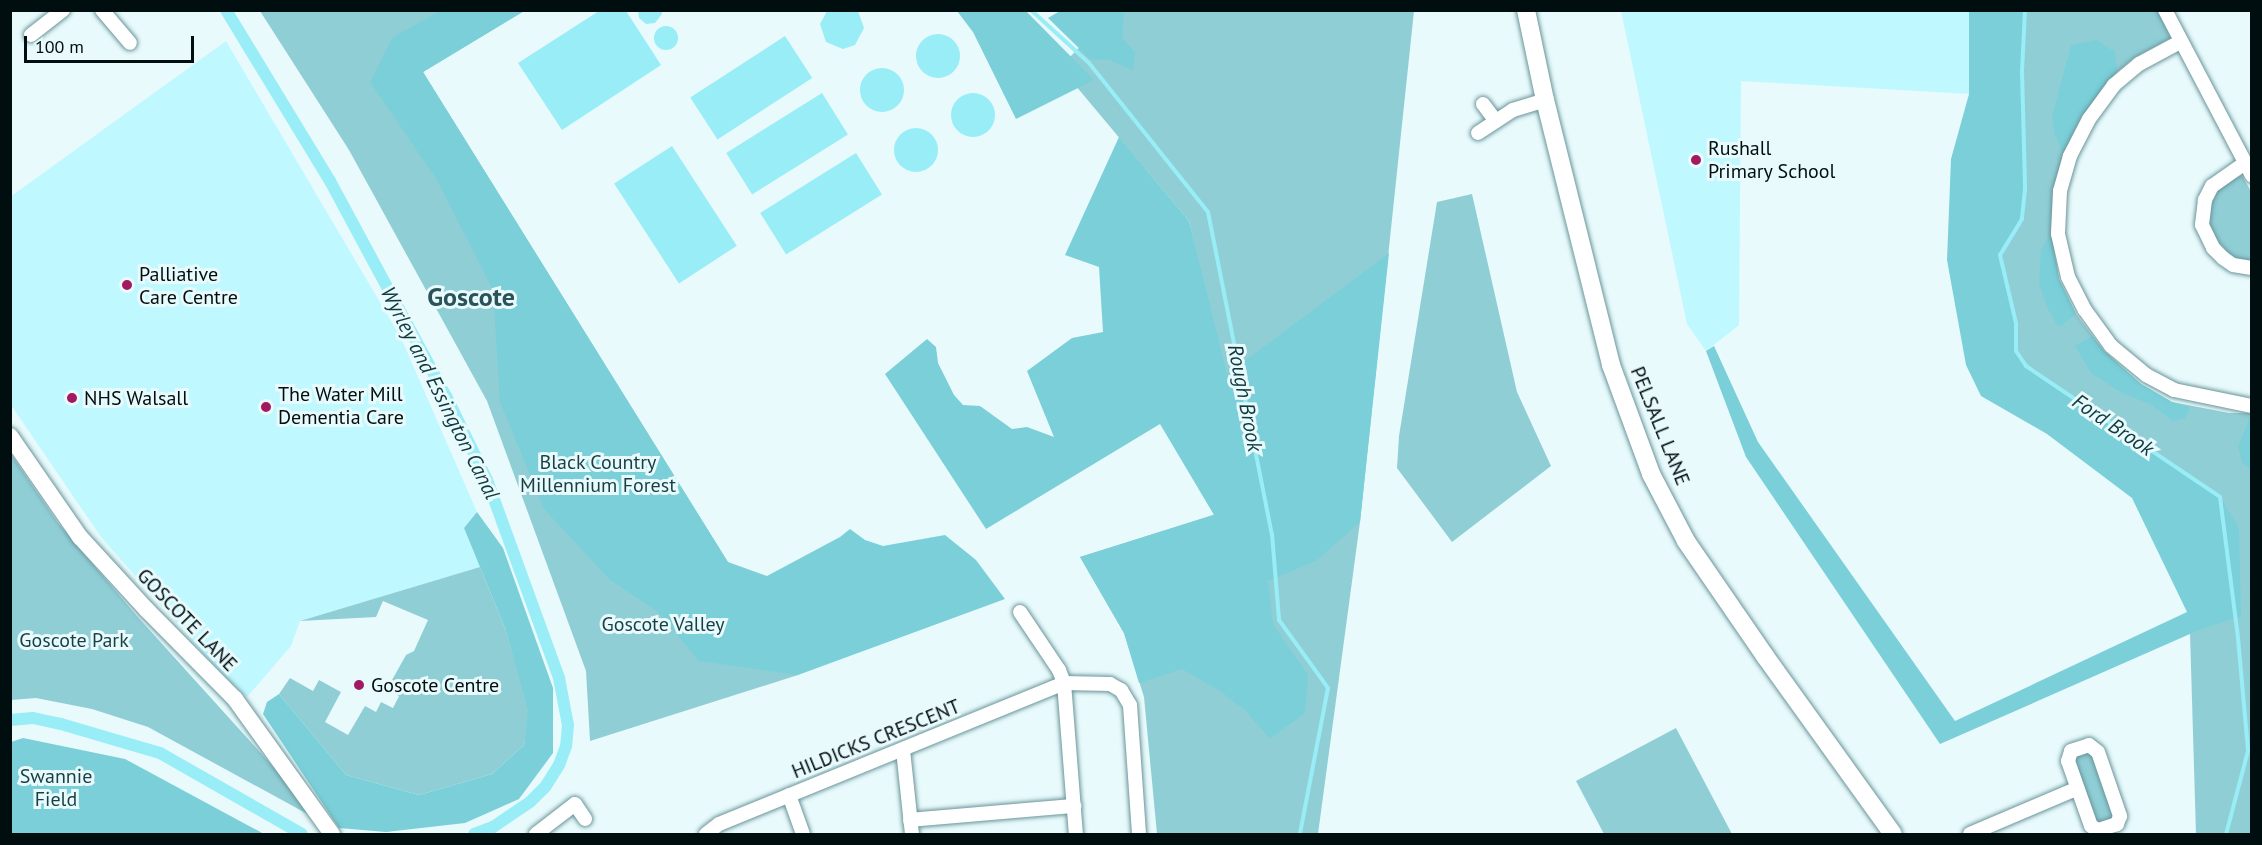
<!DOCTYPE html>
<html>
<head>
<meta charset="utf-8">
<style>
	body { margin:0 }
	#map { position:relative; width:2262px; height:845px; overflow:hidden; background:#e8fafc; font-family:"PT Sans",sans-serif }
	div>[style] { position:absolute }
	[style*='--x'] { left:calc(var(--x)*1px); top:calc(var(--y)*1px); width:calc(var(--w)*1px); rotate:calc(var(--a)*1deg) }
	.built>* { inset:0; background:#c0f8ff }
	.green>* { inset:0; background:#90ced6 }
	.forest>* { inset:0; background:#7acfd9 }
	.water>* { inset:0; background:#98edf7; transform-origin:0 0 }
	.round { border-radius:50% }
	.stream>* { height:4px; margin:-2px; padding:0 2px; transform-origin:2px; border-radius:2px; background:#98edf7 }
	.canal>* { height:12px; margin:-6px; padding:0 6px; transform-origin:6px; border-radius:6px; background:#98edf7 }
	.roads { filter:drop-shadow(0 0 2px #6a959a) drop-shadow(0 0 2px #6a959a) }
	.minor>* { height:14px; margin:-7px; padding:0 7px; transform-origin:7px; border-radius:7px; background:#fff }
	.tertiary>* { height:16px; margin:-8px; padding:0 8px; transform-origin:8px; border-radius:8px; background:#fff }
	.secondary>* { height:18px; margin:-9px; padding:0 9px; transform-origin:9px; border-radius:9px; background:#fff }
	.dots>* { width:16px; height:16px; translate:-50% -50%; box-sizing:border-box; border:3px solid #e8fafc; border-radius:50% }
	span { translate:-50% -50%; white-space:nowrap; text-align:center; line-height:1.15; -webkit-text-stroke:6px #e8fafc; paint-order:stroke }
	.poi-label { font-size:20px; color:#010e10 }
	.left { translate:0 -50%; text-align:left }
	.street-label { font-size:20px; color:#010e10 }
	.park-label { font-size:20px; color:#173f44 }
	.water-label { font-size:21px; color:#10393e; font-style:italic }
	.district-label { font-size:26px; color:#295358; font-weight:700 }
	.frame { position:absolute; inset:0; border:12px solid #010e10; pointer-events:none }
	.scale { position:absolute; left:24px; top:36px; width:170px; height:27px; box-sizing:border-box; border:3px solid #010e10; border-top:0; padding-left:8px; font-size:18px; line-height:21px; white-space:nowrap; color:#010e10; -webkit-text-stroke:4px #e8fafc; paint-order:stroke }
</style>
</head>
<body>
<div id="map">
	<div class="built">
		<div style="clip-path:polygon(1621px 11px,1969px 11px,1969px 94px,1741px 81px,1739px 325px,1706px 351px,1687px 324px)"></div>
		<div style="clip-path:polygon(226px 41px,401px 338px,477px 512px,464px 528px,480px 567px,300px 621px,291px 646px,247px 697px,218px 670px,101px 537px,11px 405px,10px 197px)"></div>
	</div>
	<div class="green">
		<div style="clip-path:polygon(260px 11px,524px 11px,423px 72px,798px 675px,590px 741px,586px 671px,487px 401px,349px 150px)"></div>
		<div style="clip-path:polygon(1115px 11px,1414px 11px,1360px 522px,1318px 834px,1157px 834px,1144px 697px,1124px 633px,1080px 557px,1254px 502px,1189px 221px,1060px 67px)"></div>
		<div style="clip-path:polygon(1999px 11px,2158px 11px,2171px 38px,2134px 58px,2117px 72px,2082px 116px,2063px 153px,2055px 190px,2051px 233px,2059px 279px,2076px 314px,2104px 351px,2141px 384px,2172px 402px,2229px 413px,2251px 413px,2251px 834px,2196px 834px,2190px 633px,2236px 560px,2009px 379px,1981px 260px)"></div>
		<div style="clip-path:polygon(2242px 176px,2251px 191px,2251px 263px,2234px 260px,2212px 234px,2209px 225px,2211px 201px,2218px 189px,2232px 177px)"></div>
		<div style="clip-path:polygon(1472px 194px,1517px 392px,1551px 466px,1452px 542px,1397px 468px,1399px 436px,1437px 202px)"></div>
		<div style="clip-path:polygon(10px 453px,58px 523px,136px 615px,324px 823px,148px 727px,92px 709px,36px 698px,11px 700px)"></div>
		<div style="clip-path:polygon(480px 567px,505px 628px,529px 710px,524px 745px,492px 774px,419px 795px,346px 775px,279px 694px,290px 678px,313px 691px,319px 680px,341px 692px,325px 722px,348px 735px,365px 706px,376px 712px,381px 702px,393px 708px,399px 696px,387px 689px,406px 655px,414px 651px,428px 620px,383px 601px,376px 617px,300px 621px)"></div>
		<div style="clip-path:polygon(1676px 728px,1732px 834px,1604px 834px,1576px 781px)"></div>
		<div style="clip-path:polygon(2087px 751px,2093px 754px,2116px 817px,2098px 825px,2073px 759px,2076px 753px)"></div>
	</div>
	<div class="forest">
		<div style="clip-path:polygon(442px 10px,524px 11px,423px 72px,728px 562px,767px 576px,840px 537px,850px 529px,865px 540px,883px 546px,945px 535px,976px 560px,1005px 599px,798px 675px,699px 661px,658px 612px,609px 579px,544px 509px,500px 402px,493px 290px,437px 180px,370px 82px,393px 37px)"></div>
		<div style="clip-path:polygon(957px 11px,1026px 11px,1094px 80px,1016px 119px,973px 32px)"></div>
		<div style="clip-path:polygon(1060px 11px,1124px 11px,1122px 38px,1135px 52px,1133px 70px,1109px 60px,1090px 59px,1048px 18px)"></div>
		<div style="clip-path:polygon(1969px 11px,2025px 11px,2022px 71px,2025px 189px,2022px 219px,2000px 255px,2016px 323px,2016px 351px,2026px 366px,2220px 497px,2239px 528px,2241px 616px,2199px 630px,1940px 744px,1746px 457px,1706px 351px,1714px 346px,1758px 442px,1955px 721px,2187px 612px,2132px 498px,2047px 434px,1981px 396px,1966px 365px,1947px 260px,1951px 159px,1969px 94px)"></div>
		<div style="clip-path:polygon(2097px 40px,2115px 52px,2117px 72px,2082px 116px,2063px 153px,2055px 135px,2052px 117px,2071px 45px)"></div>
		<div style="clip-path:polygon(1119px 137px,1189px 221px,1227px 374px,1389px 253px,1360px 522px,1316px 561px,1268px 581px,1273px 624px,1308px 675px,1305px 713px,1270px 739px,1245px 710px,1220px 691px,1182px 669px,1139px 683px,1124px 633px,1080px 557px,1214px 515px,1160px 424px,986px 529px,885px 374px,927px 339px,936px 347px,938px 363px,954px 395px,963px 405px,980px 406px,1012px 429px,1027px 427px,1054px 437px,1027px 371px,1072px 338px,1103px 332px,1099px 267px,1065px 255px)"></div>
		<div style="clip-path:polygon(2051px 233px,2059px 279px,2076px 314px,2061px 326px,2057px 325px,2049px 311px,2039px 285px,2041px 250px)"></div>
		<div style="clip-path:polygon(2092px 336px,2104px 351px,2141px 384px,2172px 402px,2190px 407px,2185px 418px,2173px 421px,2150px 404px,2122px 393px,2091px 373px,2075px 346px)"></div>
		<div style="clip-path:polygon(2251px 415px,2251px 470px,2242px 463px,2238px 446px)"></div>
		<div style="clip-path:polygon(477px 512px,503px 548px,553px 688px,553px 753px,519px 799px,465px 823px,386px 832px,339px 828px,263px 714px,267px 702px,279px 694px,346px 775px,419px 795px,492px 774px,524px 745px,528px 710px,505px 628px,464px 528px)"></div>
		<div style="clip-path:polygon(23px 738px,125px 759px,264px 834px,11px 834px,11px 742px)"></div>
	</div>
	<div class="water">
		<div style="clip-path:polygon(626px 11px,661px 65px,562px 130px,518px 63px,599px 11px)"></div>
		<div style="clip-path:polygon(638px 11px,662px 11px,662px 14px,655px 23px,646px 24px,639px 18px)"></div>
		<div style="clip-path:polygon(827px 11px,858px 11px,864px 28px,855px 45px,843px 49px,826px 42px,820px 24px)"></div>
		<div class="round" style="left:654px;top:26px;width:24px;height:24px"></div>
		<div class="round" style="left:916px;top:34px;width:44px;height:44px"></div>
		<div style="left:785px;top:36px;width:50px;height:113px;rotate:57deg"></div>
		<div class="round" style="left:860px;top:68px;width:44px;height:44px"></div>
		<div class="round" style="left:951px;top:93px;width:44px;height:44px"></div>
		<div style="left:822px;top:93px;width:49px;height:113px;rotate:58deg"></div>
		<div class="round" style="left:894px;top:128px;width:44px;height:44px"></div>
		<div style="left:672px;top:146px;width:119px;height:69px;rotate:57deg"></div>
		<div style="left:856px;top:153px;width:49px;height:113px;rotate:58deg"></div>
	</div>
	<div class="stream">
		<div style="--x:1031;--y:10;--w:79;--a:42.4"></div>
		<div style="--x:1089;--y:63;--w:191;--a:51.4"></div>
		<div style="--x:1208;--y:212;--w:328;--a:78.8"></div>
		<div style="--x:1272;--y:534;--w:86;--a:85.3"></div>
		<div style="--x:1279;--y:620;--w:84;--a:54.2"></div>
		<div style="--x:1328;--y:688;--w:149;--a:100.9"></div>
		<div style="--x:2025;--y:10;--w:61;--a:92.8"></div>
		<div style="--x:2022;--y:71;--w:118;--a:88.5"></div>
		<div style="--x:2025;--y:189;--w:30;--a:96"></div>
		<div style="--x:2022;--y:219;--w:42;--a:121.4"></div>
		<div style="--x:2000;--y:255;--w:70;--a:76.8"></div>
		<div style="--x:2016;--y:323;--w:28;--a:90"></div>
		<div style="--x:2016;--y:351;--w:18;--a:56"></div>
		<div style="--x:2026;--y:366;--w:234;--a:34"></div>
		<div style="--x:2220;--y:497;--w:142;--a:82.7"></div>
		<div style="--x:2238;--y:638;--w:113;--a:84.9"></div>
		<div style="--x:2248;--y:751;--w:86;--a:104.8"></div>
	</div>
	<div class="canal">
		<div style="--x:226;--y:10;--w:200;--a:58.7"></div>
		<div style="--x:330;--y:181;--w:244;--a:61.7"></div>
		<div style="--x:446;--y:396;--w:93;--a:64"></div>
		<div style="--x:487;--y:480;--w:211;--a:70"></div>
		<div style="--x:559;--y:678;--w:48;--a:79.2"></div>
		<div style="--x:568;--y:725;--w:21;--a:95"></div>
		<div style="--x:566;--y:746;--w:20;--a:110"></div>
		<div style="--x:559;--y:765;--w:26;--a:122"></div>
		<div style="--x:545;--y:787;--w:21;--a:135"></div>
		<div style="--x:530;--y:802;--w:45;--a:146"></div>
		<div style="--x:493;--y:827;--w:20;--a:160"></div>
		<div style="--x:10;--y:720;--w:23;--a:-5"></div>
		<div style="--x:33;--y:718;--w:29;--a:12"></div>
		<div style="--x:61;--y:724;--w:103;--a:16.3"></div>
		<div style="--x:160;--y:753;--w:163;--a:29.7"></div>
	</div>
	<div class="roads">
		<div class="minor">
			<div style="--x:102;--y:10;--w:43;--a:49.7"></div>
			<div style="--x:2165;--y:10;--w:187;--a:62.3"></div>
			<div style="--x:31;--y:35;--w:41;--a:-38"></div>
			<div style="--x:2180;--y:42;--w:47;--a:151.8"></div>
			<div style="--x:2139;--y:64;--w:33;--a:140"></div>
			<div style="--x:2114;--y:85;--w:42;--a:126.3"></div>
			<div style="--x:2089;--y:119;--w:42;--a:117.2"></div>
			<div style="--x:2070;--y:156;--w:36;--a:106"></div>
			<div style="--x:2060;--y:191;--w:43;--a:92.7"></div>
			<div style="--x:2058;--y:234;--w:44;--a:76.9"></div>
			<div style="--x:2068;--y:277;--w:37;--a:63"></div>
			<div style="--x:2085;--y:310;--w:44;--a:54.2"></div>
			<div style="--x:2111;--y:346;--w:45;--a:39.6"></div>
			<div style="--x:2146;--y:375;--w:32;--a:28"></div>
			<div style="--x:2174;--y:390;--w:80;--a:11.6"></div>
			<div style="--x:1483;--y:104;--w:20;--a:53"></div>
			<div style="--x:1478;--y:133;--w:42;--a:-33.3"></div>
			<div style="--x:1513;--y:110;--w:34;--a:-17"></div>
			<div style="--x:2245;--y:163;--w:40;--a:145.1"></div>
			<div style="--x:2212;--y:186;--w:16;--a:117"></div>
			<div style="--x:2205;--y:200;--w:25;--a:97"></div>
			<div style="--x:2202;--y:225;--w:25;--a:64"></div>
			<div style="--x:2213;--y:248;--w:14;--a:45"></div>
			<div style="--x:2223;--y:258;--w:12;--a:35"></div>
			<div style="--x:2233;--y:265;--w:19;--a:9"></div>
			<div style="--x:1020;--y:612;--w:70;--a:56.1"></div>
			<div style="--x:1059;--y:670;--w:14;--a:69"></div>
			<div style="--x:1064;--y:683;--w:151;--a:85.5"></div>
			<div style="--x:2089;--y:745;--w:11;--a:38"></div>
			<div style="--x:2098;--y:752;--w:68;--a:71"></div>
			<div style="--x:2120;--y:816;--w:9;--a:111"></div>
			<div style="--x:2117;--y:824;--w:20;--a:162"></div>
			<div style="--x:2098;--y:830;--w:8;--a:-150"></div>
			<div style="--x:2091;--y:826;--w:69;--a:-109.5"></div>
			<div style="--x:2068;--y:761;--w:10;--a:-73"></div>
			<div style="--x:2071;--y:751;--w:19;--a:-18"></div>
			<div style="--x:903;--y:750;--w:84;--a:83.9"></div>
			<div style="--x:789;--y:795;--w:41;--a:70.3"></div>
			<div style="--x:910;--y:820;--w:165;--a:-4.9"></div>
			<div style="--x:536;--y:834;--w:49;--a:-37.6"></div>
			<div style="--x:575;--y:804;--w:18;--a:56"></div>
			<div style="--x:706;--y:834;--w:16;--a:-38"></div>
			<div style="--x:719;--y:824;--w:373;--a:-22.2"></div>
			<div style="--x:1064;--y:683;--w:46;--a:1.2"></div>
			<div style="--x:1110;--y:684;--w:13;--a:29"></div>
			<div style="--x:1121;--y:690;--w:17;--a:59"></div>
			<div style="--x:1130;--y:705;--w:129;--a:86"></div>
			<div style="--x:1970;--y:834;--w:115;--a:-23"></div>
		</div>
		<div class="tertiary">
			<div style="--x:10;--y:436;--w:123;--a:55.3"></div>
			<div style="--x:80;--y:537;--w:99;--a:47.5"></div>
			<div style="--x:147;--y:610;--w:125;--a:45.3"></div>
			<div style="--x:235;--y:699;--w:166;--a:54.3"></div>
		</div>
		<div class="secondary">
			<div style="--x:1526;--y:10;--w:92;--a:78.1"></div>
			<div style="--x:1545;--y:100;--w:273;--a:76"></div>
			<div style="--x:1611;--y:365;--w:116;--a:69.8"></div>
			<div style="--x:1651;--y:474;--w:76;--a:62.4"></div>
			<div style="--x:1686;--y:541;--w:140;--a:55.5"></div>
			<div style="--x:1765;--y:656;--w:219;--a:54.3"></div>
		</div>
	</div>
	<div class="dots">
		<div style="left:1696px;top:160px;background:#a31961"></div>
		<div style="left:127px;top:285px;background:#a31961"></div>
		<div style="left:72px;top:398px;background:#a31961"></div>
		<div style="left:266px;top:407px;background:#a31961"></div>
		<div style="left:359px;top:685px;background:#a31961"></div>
	</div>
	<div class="poi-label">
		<span class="left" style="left:1708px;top:160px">Rushall<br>Primary School</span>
		<span class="left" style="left:139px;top:286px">Palliative<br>Care Centre</span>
		<span class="left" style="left:278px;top:406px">The Water Mill<br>Dementia Care</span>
		<span class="left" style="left:84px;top:398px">NHS Walsall</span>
		<span class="left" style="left:371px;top:685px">Goscote Centre</span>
	</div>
	<div class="street-label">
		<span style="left:1660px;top:426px;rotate:68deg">PELSALL LANE</span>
		<span style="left:187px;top:620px;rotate:46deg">GOSCOTE LANE</span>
		<span style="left:876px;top:739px;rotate:-22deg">HILDICKS CRESCENT</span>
	</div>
	<div class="park-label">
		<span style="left:598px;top:474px">Black Country<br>Millennium Forest</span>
		<span style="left:663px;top:624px">Goscote Valley</span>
		<span style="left:74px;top:640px">Goscote Park</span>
		<span style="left:56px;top:788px">Swannie<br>Field</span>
	</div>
	<div class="water-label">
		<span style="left:440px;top:393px;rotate:63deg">Wyrley and Essington Canal</span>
		<span style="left:1245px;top:398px;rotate:79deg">Rough Brook</span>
		<span style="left:2113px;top:425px;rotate:34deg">Ford Brook</span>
	</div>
	<div class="district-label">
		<span style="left:471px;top:297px">Goscote</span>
	</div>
	<div class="frame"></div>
	<div class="scale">100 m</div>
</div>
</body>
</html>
